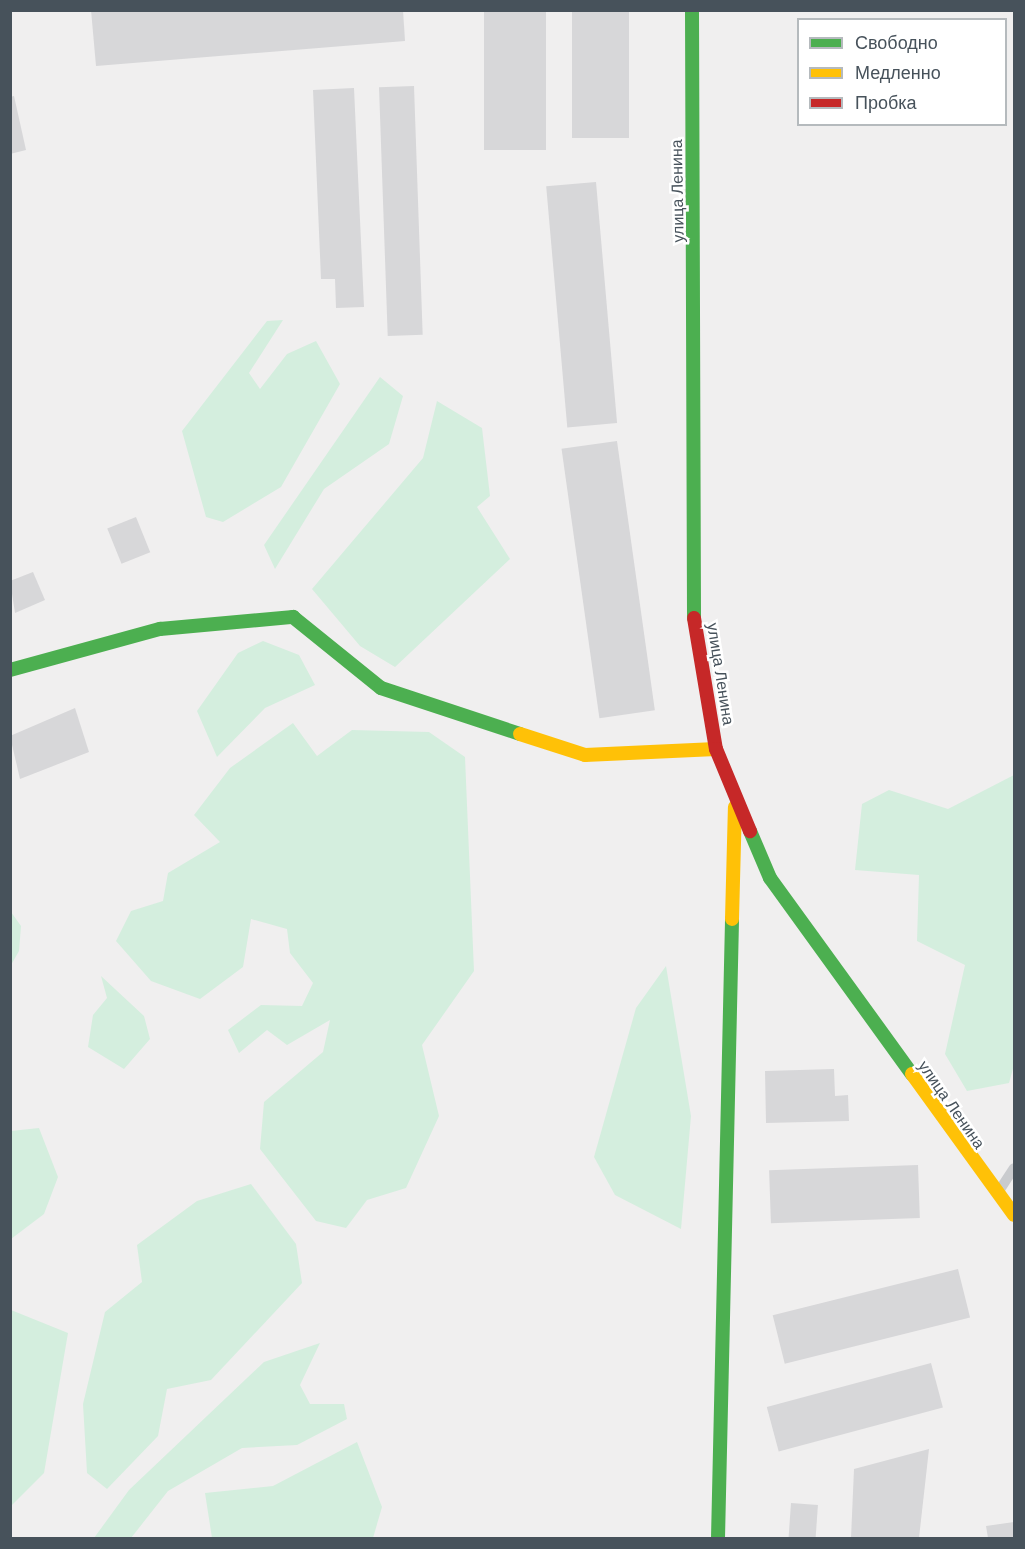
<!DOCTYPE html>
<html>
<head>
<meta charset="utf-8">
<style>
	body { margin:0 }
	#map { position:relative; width:1025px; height:1549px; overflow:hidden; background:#f0efef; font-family:Helvetica,sans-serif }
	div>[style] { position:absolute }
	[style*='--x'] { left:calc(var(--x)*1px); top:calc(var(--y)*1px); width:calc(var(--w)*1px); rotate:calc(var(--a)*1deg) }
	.green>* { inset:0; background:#d4eede }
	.building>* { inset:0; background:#d7d7d9; transform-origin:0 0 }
	.lane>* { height:10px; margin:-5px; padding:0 5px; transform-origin:5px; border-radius:5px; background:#c9cbce }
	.fast>* { height:14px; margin:-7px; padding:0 7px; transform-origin:7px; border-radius:7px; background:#4caf50 }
	.slow>* { height:14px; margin:-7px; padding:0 7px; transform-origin:7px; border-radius:7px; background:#ffc107 }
	.jam>* { height:14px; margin:-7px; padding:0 7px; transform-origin:7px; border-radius:7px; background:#c62828 }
	span { translate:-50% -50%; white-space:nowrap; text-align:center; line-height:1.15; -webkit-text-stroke:5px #fff; paint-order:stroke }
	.street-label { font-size:16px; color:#47525b }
	.frame { position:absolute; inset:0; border:12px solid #47525b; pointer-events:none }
	.legend { position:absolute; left:797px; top:18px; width:210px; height:108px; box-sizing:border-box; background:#fff; border:2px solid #b5babd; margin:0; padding:8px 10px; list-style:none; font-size:18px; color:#47525b }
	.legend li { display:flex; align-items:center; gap:12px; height:30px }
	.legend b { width:30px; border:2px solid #b5babd }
</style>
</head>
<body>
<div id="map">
	<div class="green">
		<div style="clip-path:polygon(283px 320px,249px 373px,260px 389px,287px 354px,316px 341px,340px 384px,281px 487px,223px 522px,206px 517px,182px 431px,267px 321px)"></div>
		<div style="clip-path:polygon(380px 377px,403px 396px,389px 444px,324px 489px,275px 569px,264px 545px)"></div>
		<div style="clip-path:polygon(437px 401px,482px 428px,490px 496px,477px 507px,510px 559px,395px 667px,360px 646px,312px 589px,423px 458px)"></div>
		<div style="clip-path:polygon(263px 641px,299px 655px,315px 685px,265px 708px,217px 757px,197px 711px,238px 653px)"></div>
		<div style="clip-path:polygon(293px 723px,317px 756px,352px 730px,429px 732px,465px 757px,474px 971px,422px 1045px,439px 1116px,406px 1188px,367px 1200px,346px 1228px,316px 1221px,260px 1149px,264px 1102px,323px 1052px,330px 1020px,287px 1045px,267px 1030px,239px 1053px,228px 1030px,261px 1005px,302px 1006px,313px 983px,290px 953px,287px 929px,251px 919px,243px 967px,200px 999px,151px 981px,116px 941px,131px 911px,163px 901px,168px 873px,220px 842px,194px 815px,230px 768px)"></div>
		<div style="clip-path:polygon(1014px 775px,1014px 1065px,1009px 1083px,967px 1091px,945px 1054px,965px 965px,917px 941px,919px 875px,855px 870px,862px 804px,889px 790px,948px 809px)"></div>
		<div style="clip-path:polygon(11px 912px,21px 926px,19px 951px,11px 965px)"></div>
		<div style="clip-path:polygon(666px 966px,691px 1116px,681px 1229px,615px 1195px,594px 1157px,636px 1008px)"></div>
		<div style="clip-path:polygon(101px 976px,144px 1016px,150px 1039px,124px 1069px,88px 1047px,93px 1015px,107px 998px)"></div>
		<div style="clip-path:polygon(39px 1128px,58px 1177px,44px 1214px,11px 1239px,11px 1131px)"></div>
		<div style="clip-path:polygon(251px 1184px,296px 1244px,302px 1283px,211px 1380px,167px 1389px,158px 1436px,107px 1489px,87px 1473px,83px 1404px,105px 1312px,142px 1282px,137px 1245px,197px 1201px)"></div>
		<div style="clip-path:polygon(11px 1310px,68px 1333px,44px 1473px,11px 1506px)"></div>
		<div style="clip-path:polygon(320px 1343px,300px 1385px,310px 1404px,344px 1404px,347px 1419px,297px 1445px,242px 1448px,168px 1491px,131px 1538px,94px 1538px,129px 1490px,264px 1362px)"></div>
		<div style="clip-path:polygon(357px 1442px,382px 1507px,373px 1538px,212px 1538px,205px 1493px,273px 1486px)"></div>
	</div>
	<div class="building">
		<div style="clip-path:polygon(91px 10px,403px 10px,405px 41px,96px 66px)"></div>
		<div style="left:484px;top:10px;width:62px;height:140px"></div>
		<div style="left:572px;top:10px;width:57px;height:128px"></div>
		<div style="left:414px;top:86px;width:249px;height:35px;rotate:88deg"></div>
		<div style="clip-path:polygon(354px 88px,364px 307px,336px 308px,335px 279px,321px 279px,313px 90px)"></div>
		<div style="clip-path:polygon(14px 96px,26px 150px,10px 154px,10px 97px)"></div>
		<div style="left:596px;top:182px;width:242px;height:50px;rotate:85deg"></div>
		<div style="left:617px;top:441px;width:272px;height:56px;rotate:82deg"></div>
		<div style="left:136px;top:517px;width:38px;height:31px;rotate:68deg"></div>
		<div style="clip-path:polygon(33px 572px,45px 600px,15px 613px,10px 581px)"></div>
		<div style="clip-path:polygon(75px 708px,89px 752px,20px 779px,10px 736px)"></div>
		<div style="clip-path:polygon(834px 1069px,835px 1096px,848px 1095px,849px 1121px,766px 1123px,765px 1071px)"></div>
		<div style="left:918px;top:1165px;width:53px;height:149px;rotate:88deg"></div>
		<div style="left:958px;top:1269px;width:50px;height:191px;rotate:76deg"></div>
		<div style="left:931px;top:1363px;width:46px;height:170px;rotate:75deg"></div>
		<div style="clip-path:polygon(929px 1449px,919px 1538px,851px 1538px,854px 1469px)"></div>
		<div style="left:791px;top:1503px;width:27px;height:35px;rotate:4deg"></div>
		<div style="clip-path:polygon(1014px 1522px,1014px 1538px,988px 1538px,986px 1526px)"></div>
	</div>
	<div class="lane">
		<div style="--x:999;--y:1191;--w:27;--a:-57"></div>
	</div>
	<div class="fast">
		<div style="--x:692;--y:10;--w:608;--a:89.81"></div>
		<div style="--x:10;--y:670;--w:156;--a:-15.3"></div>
		<div style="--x:160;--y:629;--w:134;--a:-5.2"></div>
		<div style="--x:293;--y:617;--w:113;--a:38.9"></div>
		<div style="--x:381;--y:688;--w:146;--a:18.3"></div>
		<div style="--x:750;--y:831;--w:51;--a:66.9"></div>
		<div style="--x:770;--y:878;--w:242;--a:54.1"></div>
		<div style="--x:718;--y:1538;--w:619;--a:-88.7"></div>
	</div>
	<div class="slow">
		<div style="--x:520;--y:734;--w:68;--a:17.9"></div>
		<div style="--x:585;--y:755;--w:131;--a:-2.6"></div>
		<div style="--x:732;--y:919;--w:112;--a:-88.5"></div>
		<div style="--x:912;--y:1074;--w:174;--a:54.1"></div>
	</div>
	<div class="jam">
		<div style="--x:694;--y:618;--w:133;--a:80.5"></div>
		<div style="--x:716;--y:749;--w:89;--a:67.5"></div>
	</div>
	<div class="street-label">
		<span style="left:678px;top:191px;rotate:-91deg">улица Ленина</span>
		<span style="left:720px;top:674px;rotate:81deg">улица Ленина</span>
		<span style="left:951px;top:1105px;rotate:55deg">улица Ленина</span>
	</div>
	<div class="frame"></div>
	<ul class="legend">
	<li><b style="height:8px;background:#4caf50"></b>Свободно</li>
	<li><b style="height:8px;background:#ffc107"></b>Медленно</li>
	<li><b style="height:8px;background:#c62828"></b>Пробка</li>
	</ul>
</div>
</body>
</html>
